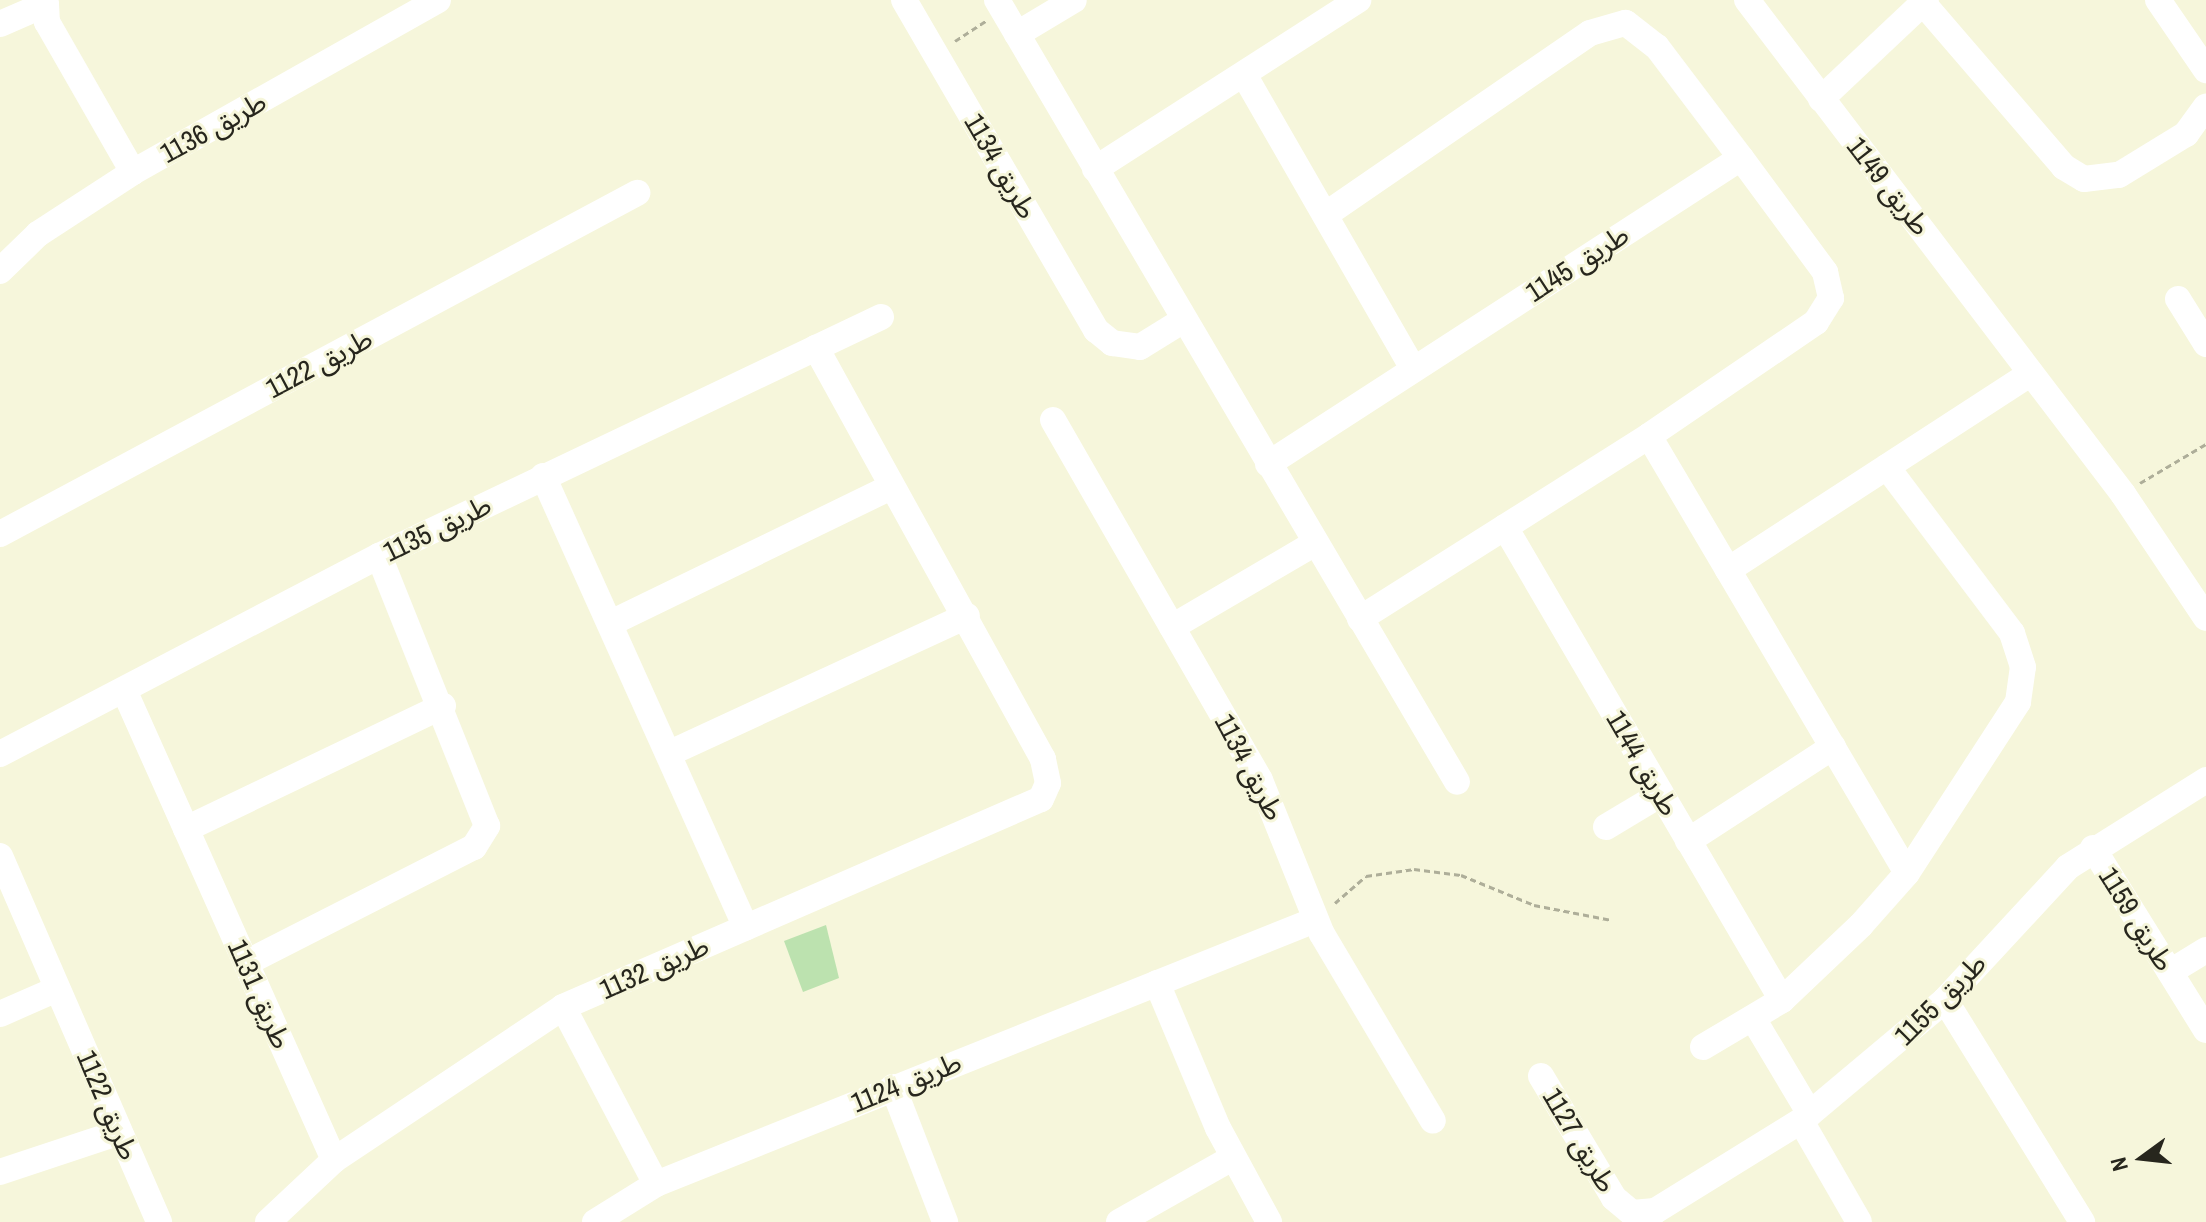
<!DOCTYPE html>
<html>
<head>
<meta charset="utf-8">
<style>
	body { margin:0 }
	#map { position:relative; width:2206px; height:1222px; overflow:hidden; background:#f6f6db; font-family:"Archivo Narrow","Noto Sans Arabic",sans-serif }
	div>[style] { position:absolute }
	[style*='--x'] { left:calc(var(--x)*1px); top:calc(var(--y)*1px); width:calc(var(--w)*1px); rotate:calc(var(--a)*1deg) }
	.building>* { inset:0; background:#bce2af }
	.path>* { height:3px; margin-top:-1.5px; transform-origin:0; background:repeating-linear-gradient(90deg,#aeae99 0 6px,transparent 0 10px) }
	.minor>* { height:26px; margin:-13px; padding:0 13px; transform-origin:13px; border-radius:13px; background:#fff }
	span { translate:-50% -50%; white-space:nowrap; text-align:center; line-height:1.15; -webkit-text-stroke:6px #f6f6db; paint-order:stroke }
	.street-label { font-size:28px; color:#27261d }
	.north { position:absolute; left:2102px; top:1118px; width:80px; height:80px; -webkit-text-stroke:6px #f6f6db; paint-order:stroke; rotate:255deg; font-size:22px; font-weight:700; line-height:32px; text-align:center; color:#27261d }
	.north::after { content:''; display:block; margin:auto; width:28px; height:36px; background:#27261d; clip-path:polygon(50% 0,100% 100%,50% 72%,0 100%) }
</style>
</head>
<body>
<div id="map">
	<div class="building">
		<div style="clip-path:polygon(826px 925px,839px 978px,803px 992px,784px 941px)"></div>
	</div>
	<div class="path">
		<div style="--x:955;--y:41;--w:37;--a:-33"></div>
		<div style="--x:2140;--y:483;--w:77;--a:-30.6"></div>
		<div style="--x:1335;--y:903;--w:41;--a:-41.1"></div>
		<div style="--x:1366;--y:876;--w:49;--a:-8.3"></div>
		<div style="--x:1414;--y:869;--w:47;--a:7.3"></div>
		<div style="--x:1461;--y:875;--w:79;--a:22.3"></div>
		<div style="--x:1534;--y:905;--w:79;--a:10.9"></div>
	</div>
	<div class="minor">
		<div style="--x:904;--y:0;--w:382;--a:59.8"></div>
		<div style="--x:1096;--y:330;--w:21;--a:39"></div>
		<div style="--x:1112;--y:343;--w:28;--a:8"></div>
		<div style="--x:1140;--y:347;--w:49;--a:-31.8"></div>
		<div style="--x:997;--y:0;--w:907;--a:59.53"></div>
		<div style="--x:1747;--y:0;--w:621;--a:52.72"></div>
		<div style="--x:2123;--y:494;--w:149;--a:56.2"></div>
		<div style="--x:2158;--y:0;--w:85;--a:55.6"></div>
		<div style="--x:1923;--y:3;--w:216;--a:49.3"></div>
		<div style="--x:2064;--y:167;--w:23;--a:31"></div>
		<div style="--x:2084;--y:179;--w:35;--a:-7"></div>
		<div style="--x:2119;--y:175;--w:79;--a:-31.5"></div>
		<div style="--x:2186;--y:134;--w:34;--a:-54"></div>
		<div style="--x:46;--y:4;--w:18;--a:87"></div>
		<div style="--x:47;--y:22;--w:173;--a:60.2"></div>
		<div style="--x:0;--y:24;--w:50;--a:-23.5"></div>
		<div style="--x:1017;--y:34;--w:66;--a:-30.8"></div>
		<div style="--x:1246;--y:78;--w:335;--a:60.1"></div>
		<div style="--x:1821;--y:99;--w:144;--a:-43.3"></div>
		<div style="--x:1095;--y:169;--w:313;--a:-32.7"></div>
		<div style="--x:1325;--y:215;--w:321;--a:-34.5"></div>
		<div style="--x:1590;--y:33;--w:37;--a:-16"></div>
		<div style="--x:1626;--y:23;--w:39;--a:38"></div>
		<div style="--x:1657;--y:47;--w:139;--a:52.9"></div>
		<div style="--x:1741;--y:158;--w:142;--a:53.6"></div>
		<div style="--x:1825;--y:272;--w:27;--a:77"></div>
		<div style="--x:1831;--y:298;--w:28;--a:122"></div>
		<div style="--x:1816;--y:322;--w:202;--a:145.7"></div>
		<div style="--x:1649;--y:436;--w:342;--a:147.7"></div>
		<div style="--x:0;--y:271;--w:53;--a:-44.2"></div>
		<div style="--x:38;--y:234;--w:113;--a:-33.1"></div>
		<div style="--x:133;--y:172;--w:350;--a:-29.4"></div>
		<div style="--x:2178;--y:299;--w:53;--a:58.1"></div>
		<div style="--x:1053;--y:420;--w:415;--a:60.1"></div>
		<div style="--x:1260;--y:780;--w:166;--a:68.1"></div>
		<div style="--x:1322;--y:934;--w:217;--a:59.3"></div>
		<div style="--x:1649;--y:436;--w:507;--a:59.44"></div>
		<div style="--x:1268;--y:464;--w:563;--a:-32.9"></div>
		<div style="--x:543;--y:476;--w:495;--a:65.8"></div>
		<div style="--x:1505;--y:527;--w:548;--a:59.65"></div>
		<div style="--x:0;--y:534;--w:723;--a:-28.16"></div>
		<div style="--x:1728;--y:570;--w:361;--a:-33"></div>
		<div style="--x:613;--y:622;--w:309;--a:-25.9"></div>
		<div style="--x:1172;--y:627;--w:166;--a:-30.4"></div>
		<div style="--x:124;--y:690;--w:515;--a:65.92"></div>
		<div style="--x:670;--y:753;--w:327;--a:-24.8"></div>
		<div style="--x:0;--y:754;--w:428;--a:-27.6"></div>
		<div style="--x:379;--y:556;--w:556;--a:-25.46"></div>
		<div style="--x:1606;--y:827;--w:64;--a:-31"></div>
		<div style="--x:186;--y:829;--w:285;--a:-25.6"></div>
		<div style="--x:1688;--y:841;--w:173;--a:-33"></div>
		<div style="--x:2093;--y:848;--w:214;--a:58.2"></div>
		<div style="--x:0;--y:856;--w:399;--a:66.5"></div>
		<div style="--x:246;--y:963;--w:256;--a:-27"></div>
		<div style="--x:474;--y:847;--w:25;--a:-58"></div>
		<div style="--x:487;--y:826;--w:291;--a:-111.8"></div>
		<div style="--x:2170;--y:972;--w:42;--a:-31.4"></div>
		<div style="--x:1157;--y:983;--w:157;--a:67.2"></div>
		<div style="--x:1218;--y:1128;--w:107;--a:61.5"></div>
		<div style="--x:1945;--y:1000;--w:261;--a:58.3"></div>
		<div style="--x:563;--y:1007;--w:200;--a:62.3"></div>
		<div style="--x:0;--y:1014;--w:62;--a:-23.7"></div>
		<div style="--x:1754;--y:1020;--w:109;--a:59.2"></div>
		<div style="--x:1703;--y:1047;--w:92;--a:-30.7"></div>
		<div style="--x:1782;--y:1000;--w:109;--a:-43.5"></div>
		<div style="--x:1861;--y:925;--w:69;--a:-48.5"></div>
		<div style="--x:1907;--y:873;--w:204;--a:-57"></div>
		<div style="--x:2018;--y:702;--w:35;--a:-82"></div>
		<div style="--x:2023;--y:667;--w:36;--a:-108"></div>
		<div style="--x:2012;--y:633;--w:208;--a:-127"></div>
		<div style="--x:1541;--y:1076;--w:142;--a:59.1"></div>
		<div style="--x:1614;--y:1198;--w:23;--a:40"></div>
		<div style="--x:1632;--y:1213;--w:23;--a:-5"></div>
		<div style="--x:1655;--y:1211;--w:172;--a:-31.7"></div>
		<div style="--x:1801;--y:1121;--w:188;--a:-40"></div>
		<div style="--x:1945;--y:1000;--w:181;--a:-47.2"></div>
		<div style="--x:2068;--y:867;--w:163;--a:-32.2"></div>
		<div style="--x:893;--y:1087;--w:145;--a:68.9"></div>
		<div style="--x:1801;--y:1121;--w:116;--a:60.1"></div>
		<div style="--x:0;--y:1172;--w:126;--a:-18.4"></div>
		<div style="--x:268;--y:1222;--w:91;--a:-43.2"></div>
		<div style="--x:334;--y:1160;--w:275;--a:-33.7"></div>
		<div style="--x:563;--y:1007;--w:521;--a:-23.52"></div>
		<div style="--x:1041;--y:799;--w:17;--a:-66"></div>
		<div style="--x:1048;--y:783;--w:25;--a:-102"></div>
		<div style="--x:1043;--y:759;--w:470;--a:-118.9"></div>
		<div style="--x:595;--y:1222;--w:72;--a:-31.9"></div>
		<div style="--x:656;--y:1184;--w:710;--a:-21.83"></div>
		<div style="--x:1119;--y:1222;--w:130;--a:-29.5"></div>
	</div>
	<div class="street-label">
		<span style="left:213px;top:127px;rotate:-29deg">طريق 1136</span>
		<span style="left:1001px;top:166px;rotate:60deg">طريق 1134</span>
		<span style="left:1889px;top:186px;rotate:52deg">طريق 1149</span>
		<span style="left:1577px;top:263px;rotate:-33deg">طريق 1145</span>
		<span style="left:319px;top:363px;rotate:-28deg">طريق 1122</span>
		<span style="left:437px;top:528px;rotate:-26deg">طريق 1135</span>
		<span style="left:1643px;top:763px;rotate:60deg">طريق 1144</span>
		<span style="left:1250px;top:767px;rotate:62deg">طريق 1134</span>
		<span style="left:2137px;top:919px;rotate:58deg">طريق 1159</span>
		<span style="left:654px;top:967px;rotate:-24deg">طريق 1132</span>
		<span style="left:260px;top:994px;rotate:66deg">طريق 1131</span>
		<span style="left:1940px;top:999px;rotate:-45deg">طريق 1155</span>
		<span style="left:906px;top:1082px;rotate:-22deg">طريق 1124</span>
		<span style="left:108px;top:1105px;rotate:67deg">طريق 1122</span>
		<span style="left:1580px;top:1140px;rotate:59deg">طريق 1127</span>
	</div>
	<div class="north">N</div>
</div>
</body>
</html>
